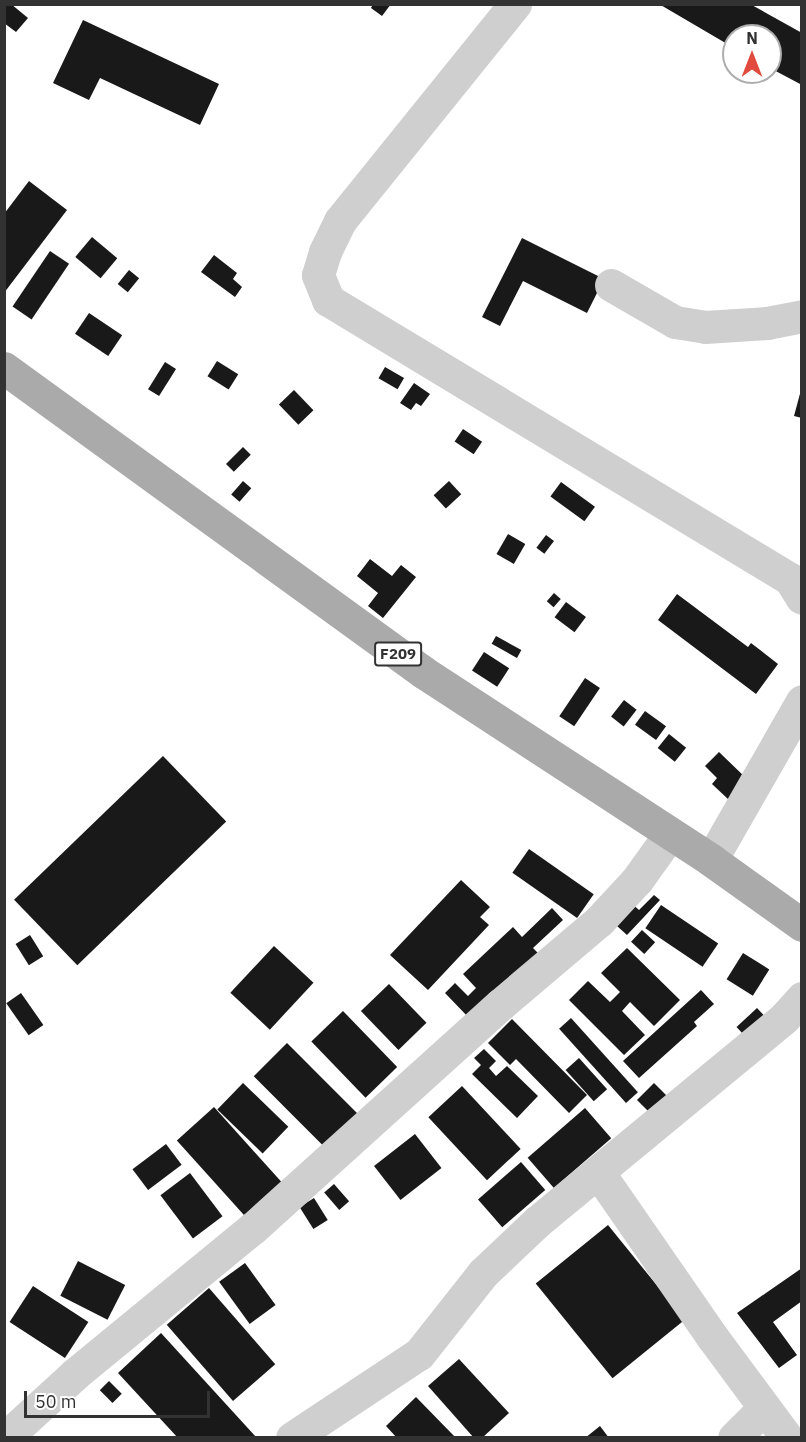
<!DOCTYPE html>
<html>
<head>
<meta charset="utf-8">
<style>
	body { margin:0 }
	#map { position:relative; width:806px; height:1442px; overflow:hidden; background:#fff; font-family:"IBM Plex Sans",sans-serif }
	div>[style] { position:absolute }
	[style*='--x'] { left:calc(var(--x)*1px); top:calc(var(--y)*1px); width:calc(var(--w)*1px); rotate:calc(var(--a)*1deg) }
	.building>* { inset:0; background:#191919; transform-origin:0 0 }
	.minor>* { height:33px; margin:-16.5px; padding:0 16.5px; transform-origin:16.5px; border-radius:16.5px; background:#cfcfcf }
	.major>* { height:33px; margin:-16.5px; padding:0 16.5px; transform-origin:16.5px; border-radius:16.5px; background:#aaa }
	span { translate:-50% -50%; white-space:nowrap; text-align:center; line-height:1.15; -webkit-text-stroke:6px #fff; paint-order:stroke }
	.shield-label span { padding:2px 4px; background:#fff; border:2px solid; border-radius:4px; -webkit-text-stroke-width:0 }
	.shield-label { font-size:15px; color:#323232; font-weight:700 }
	.frame { position:absolute; inset:0; border:6px solid #323232; pointer-events:none }
	.north { position:absolute; left:722px; top:24px; width:60px; height:60px; box-sizing:border-box; background:#fff; border:2px solid #adadad; border-radius:50%; rotate:0deg; font-size:16px; font-weight:700; line-height:24px; text-align:center; color:#323232 }
	.north::after { content:''; display:block; margin:auto; width:21px; height:27px; background:#e14b3d; clip-path:polygon(50% 0,100% 100%,50% 72%,0 100%) }
	.scale { position:absolute; left:24px; top:1391px; width:186px; height:27px; box-sizing:border-box; border:3px solid #323232; border-top:0; padding-left:8px; font-size:18px; line-height:21px; white-space:nowrap; color:#323232; -webkit-text-stroke:4px #fff; paint-order:stroke }
</style>
</head>
<body>
<div id="map">
	<div class="building">
		<div style="clip-path:polygon(4px 4px,11px 4px,28px 18px,16px 32px,4px 23px)"></div>
		<div style="clip-path:polygon(373px 4px,391px 4px,382px 16px,371px 8px)"></div>
		<div style="clip-path:polygon(659px 4px,750px 4px,802px 33px,802px 85px,770px 68px,770px 36px,734px 36px,734px 48px)"></div>
		<div style="clip-path:polygon(83px 20px,219px 84px,200px 125px,100px 78px,89px 100px,53px 83px)"></div>
		<div style="clip-path:polygon(29px 181px,67px 210px,4px 293px,4px 214px)"></div>
		<div style="left:92px;top:237px;width:33px;height:26px;rotate:40deg"></div>
		<div style="clip-path:polygon(522px 238px,604px 279px,587px 313px,523px 281px,500px 326px,482px 317px)"></div>
		<div style="left:50px;top:251px;width:23px;height:67px;rotate:34deg"></div>
		<div style="clip-path:polygon(214px 255px,237px 273px,233px 279px,242px 287px,235px 297px,201px 272px)"></div>
		<div style="left:129px;top:270px;width:13px;height:18px;rotate:39deg"></div>
		<div style="left:89px;top:313px;width:40px;height:25px;rotate:34deg"></div>
		<div style="left:217px;top:361px;width:25px;height:18px;rotate:32deg"></div>
		<div style="left:165px;top:362px;width:13px;height:32px;rotate:32deg"></div>
		<div style="left:385px;top:367px;width:22px;height:13px;rotate:30deg"></div>
		<div style="clip-path:polygon(414px 383px,430px 394px,421px 406px,416px 403px,411px 410px,400px 403px)"></div>
		<div style="left:294px;top:390px;width:28px;height:21px;rotate:46deg"></div>
		<div style="clip-path:polygon(801px 390px,802px 390px,802px 418px,794px 416px)"></div>
		<div style="left:463px;top:429px;width:23px;height:15px;rotate:34deg"></div>
		<div style="left:243px;top:447px;width:11px;height:24px;rotate:45deg"></div>
		<div style="left:243px;top:481px;width:11px;height:18px;rotate:41deg"></div>
		<div style="left:449px;top:481px;width:18px;height:21px;rotate:47deg"></div>
		<div style="left:561px;top:482px;width:42px;height:18px;rotate:36deg"></div>
		<div style="left:508px;top:534px;width:20px;height:23px;rotate:30deg"></div>
		<div style="left:546px;top:535px;width:10px;height:16px;rotate:37deg"></div>
		<div style="clip-path:polygon(370px 559px,392px 576px,401px 565px,416px 577px,383px 618px,368px 606px,378px 593px,357px 576px)"></div>
		<div style="left:554px;top:593px;width:9px;height:11px;rotate:41deg"></div>
		<div style="clip-path:polygon(677px 594px,748px 647px,751px 643px,778px 664px,756px 694px,658px 620px)"></div>
		<div style="left:566px;top:602px;width:25px;height:19px;rotate:37deg"></div>
		<div style="left:496px;top:636px;width:29px;height:9px;rotate:29deg"></div>
		<div style="left:484px;top:652px;width:30px;height:22px;rotate:33deg"></div>
		<div style="left:585px;top:678px;width:18px;height:46px;rotate:34deg"></div>
		<div style="left:624px;top:700px;width:16px;height:21px;rotate:38deg"></div>
		<div style="left:645px;top:711px;width:26px;height:17px;rotate:36deg"></div>
		<div style="left:669px;top:734px;width:22px;height:18px;rotate:39deg"></div>
		<div style="clip-path:polygon(719px 752px,748px 780px,729px 800px,712px 784px,717px 778px,705px 766px)"></div>
		<div style="left:163px;top:756px;width:91px;height:207px;rotate:46deg"></div>
		<div style="left:529px;top:849px;width:79px;height:29px;rotate:35deg"></div>
		<div style="clip-path:polygon(461px 880px,490px 907px,480px 917px,489px 925px,428px 990px,390px 955px)"></div>
		<div style="clip-path:polygon(654px 895px,660px 900px,627px 935px,617px 926px,624px 918px,619px 914px,630px 902px,639px 910px)"></div>
		<div style="left:661px;top:905px;width:69px;height:28px;rotate:34deg"></div>
		<div style="clip-path:polygon(552px 908px,563px 920px,533px 948px,539px 954px,470px 1019px,445px 993px,455px 983px,468px 996px,476px 988px,463px 974px,513px 927px,522px 937px)"></div>
		<div style="left:642px;top:930px;width:18px;height:16px;rotate:43deg"></div>
		<div style="left:30px;top:935px;width:25px;height:17px;rotate:58deg"></div>
		<div style="left:274px;top:946px;width:54px;height:64px;rotate:43deg"></div>
		<div style="clip-path:polygon(627px 948px,680px 1000px,654px 1026px,630px 1002px,622px 1011px,645px 1035px,624px 1055px,569px 1000px,588px 981px,610px 1002px,620px 992px,601px 973px)"></div>
		<div style="left:743px;top:953px;width:31px;height:31px;rotate:32deg"></div>
		<div style="left:389px;top:984px;width:54px;height:39px;rotate:46deg"></div>
		<div style="clip-path:polygon(701px 990px,714px 1004px,694px 1022px,697px 1026px,639px 1078px,623px 1061px)"></div>
		<div style="left:21px;top:993px;width:39px;height:18px;rotate:55deg"></div>
		<div style="left:757px;top:1008px;width:18px;height:28px;rotate:47deg"></div>
		<div style="left:343px;top:1011px;width:78px;height:44px;rotate:46deg"></div>
		<div style="left:571px;top:1018px;width:100px;height:16px;rotate:48deg"></div>
		<div style="clip-path:polygon(512px 1019px,587px 1095px,569px 1113px,516px 1059px,510px 1065px,488px 1043px)"></div>
		<div style="left:287px;top:1043px;width:101px;height:47px;rotate:45deg"></div>
		<div style="clip-path:polygon(484px 1049px,496px 1061px,489px 1068px,496px 1076px,507px 1066px,538px 1096px,517px 1118px,472px 1074px,481px 1065px,474px 1058px)"></div>
		<div style="left:579px;top:1058px;width:42px;height:18px;rotate:48deg"></div>
		<div style="left:243px;top:1083px;width:63px;height:37px;rotate:44deg"></div>
		<div style="left:654px;top:1083px;width:18px;height:24px;rotate:45deg"></div>
		<div style="left:462px;top:1086px;width:86px;height:46px;rotate:47deg"></div>
		<div style="left:214px;top:1107px;width:107px;height:50px;rotate:48deg"></div>
		<div style="left:585px;top:1108px;width:40px;height:76px;rotate:49deg"></div>
		<div style="left:415px;top:1134px;width:43px;height:52px;rotate:52deg"></div>
		<div style="left:166px;top:1144px;width:26px;height:42px;rotate:53deg"></div>
		<div style="left:521px;top:1162px;width:37px;height:57px;rotate:49deg"></div>
		<div style="left:190px;top:1173px;width:54px;height:37px;rotate:53deg"></div>
		<div style="left:334px;top:1184px;width:23px;height:13px;rotate:49deg"></div>
		<div style="left:314px;top:1198px;width:26px;height:17px;rotate:58deg"></div>
		<div style="left:608px;top:1225px;width:122px;height:93px;rotate:51deg"></div>
		<div style="left:78px;top:1261px;width:53px;height:39px;rotate:27deg"></div>
		<div style="left:245px;top:1263px;width:52px;height:32px;rotate:54deg"></div>
		<div style="clip-path:polygon(802px 1268px,802px 1301px,773px 1322px,797px 1355px,779px 1368px,737px 1313px)"></div>
		<div style="left:33px;top:1286px;width:66px;height:43px;rotate:33deg"></div>
		<div style="left:209px;top:1288px;width:101px;height:56px;rotate:49deg"></div>
		<div style="clip-path:polygon(161px 1333px,257px 1438px,178px 1438px,118px 1373px)"></div>
		<div style="clip-path:polygon(459px 1359px,509px 1413px,482px 1438px,474px 1438px,428px 1386px)"></div>
		<div style="left:109px;top:1381px;width:18px;height:13px;rotate:45deg"></div>
		<div style="clip-path:polygon(416px 1397px,456px 1438px,397px 1438px,386px 1426px)"></div>
		<div style="clip-path:polygon(600px 1426px,609px 1438px,585px 1438px)"></div>
	</div>
	<div class="minor">
		<div style="--x:515;--y:4;--w:279;--a:128.9"></div>
		<div style="--x:340;--y:221;--w:34;--a:116"></div>
		<div style="--x:325;--y:252;--w:24;--a:107"></div>
		<div style="--x:318;--y:275;--w:27;--a:68"></div>
		<div style="--x:328;--y:300;--w:540;--a:31.13"></div>
		<div style="--x:790;--y:579;--w:22;--a:58"></div>
		<div style="--x:611;--y:285;--w:74;--a:30"></div>
		<div style="--x:675;--y:322;--w:30;--a:9"></div>
		<div style="--x:705;--y:327;--w:62;--a:-3.7"></div>
		<div style="--x:767;--y:323;--w:36;--a:-11"></div>
		<div style="--x:711;--y:860;--w:183;--a:-60.2"></div>
		<div style="--x:598;--y:1172;--w:202;--a:55.3"></div>
		<div style="--x:713;--y:1338;--w:124;--a:53.5"></div>
		<div style="--x:5;--y:1438;--w:95;--a:-42.4"></div>
		<div style="--x:75;--y:1374;--w:230;--a:-39.4"></div>
		<div style="--x:253;--y:1228;--w:334;--a:-42.1"></div>
		<div style="--x:501;--y:1004;--w:128;--a:-40.3"></div>
		<div style="--x:599;--y:921;--w:56;--a:-47.2"></div>
		<div style="--x:637;--y:880;--w:57;--a:-54.3"></div>
		<div style="--x:292;--y:1438;--w:152;--a:-33.5"></div>
		<div style="--x:419;--y:1354;--w:103;--a:-51.7"></div>
		<div style="--x:483;--y:1273;--w:76;--a:-43.4"></div>
		<div style="--x:538;--y:1221;--w:319;--a:-39.5"></div>
		<div style="--x:784;--y:1018;--w:27;--a:-48"></div>
		<div style="--x:734;--y:1438;--w:42;--a:-45"></div>
	</div>
	<div class="major">
		<div style="--x:4;--y:368;--w:518;--a:35.96"></div>
		<div style="--x:423;--y:672;--w:344;--a:33.1"></div>
		<div style="--x:711;--y:860;--w:112;--a:35.5"></div>
	</div>
	<div class="shield-label">
		<span style="left:398px;top:654px">F209</span>
	</div>
	<div class="frame"></div>
	<div class="north">N</div>
	<div class="scale">50 m</div>
</div>
</body>
</html>
